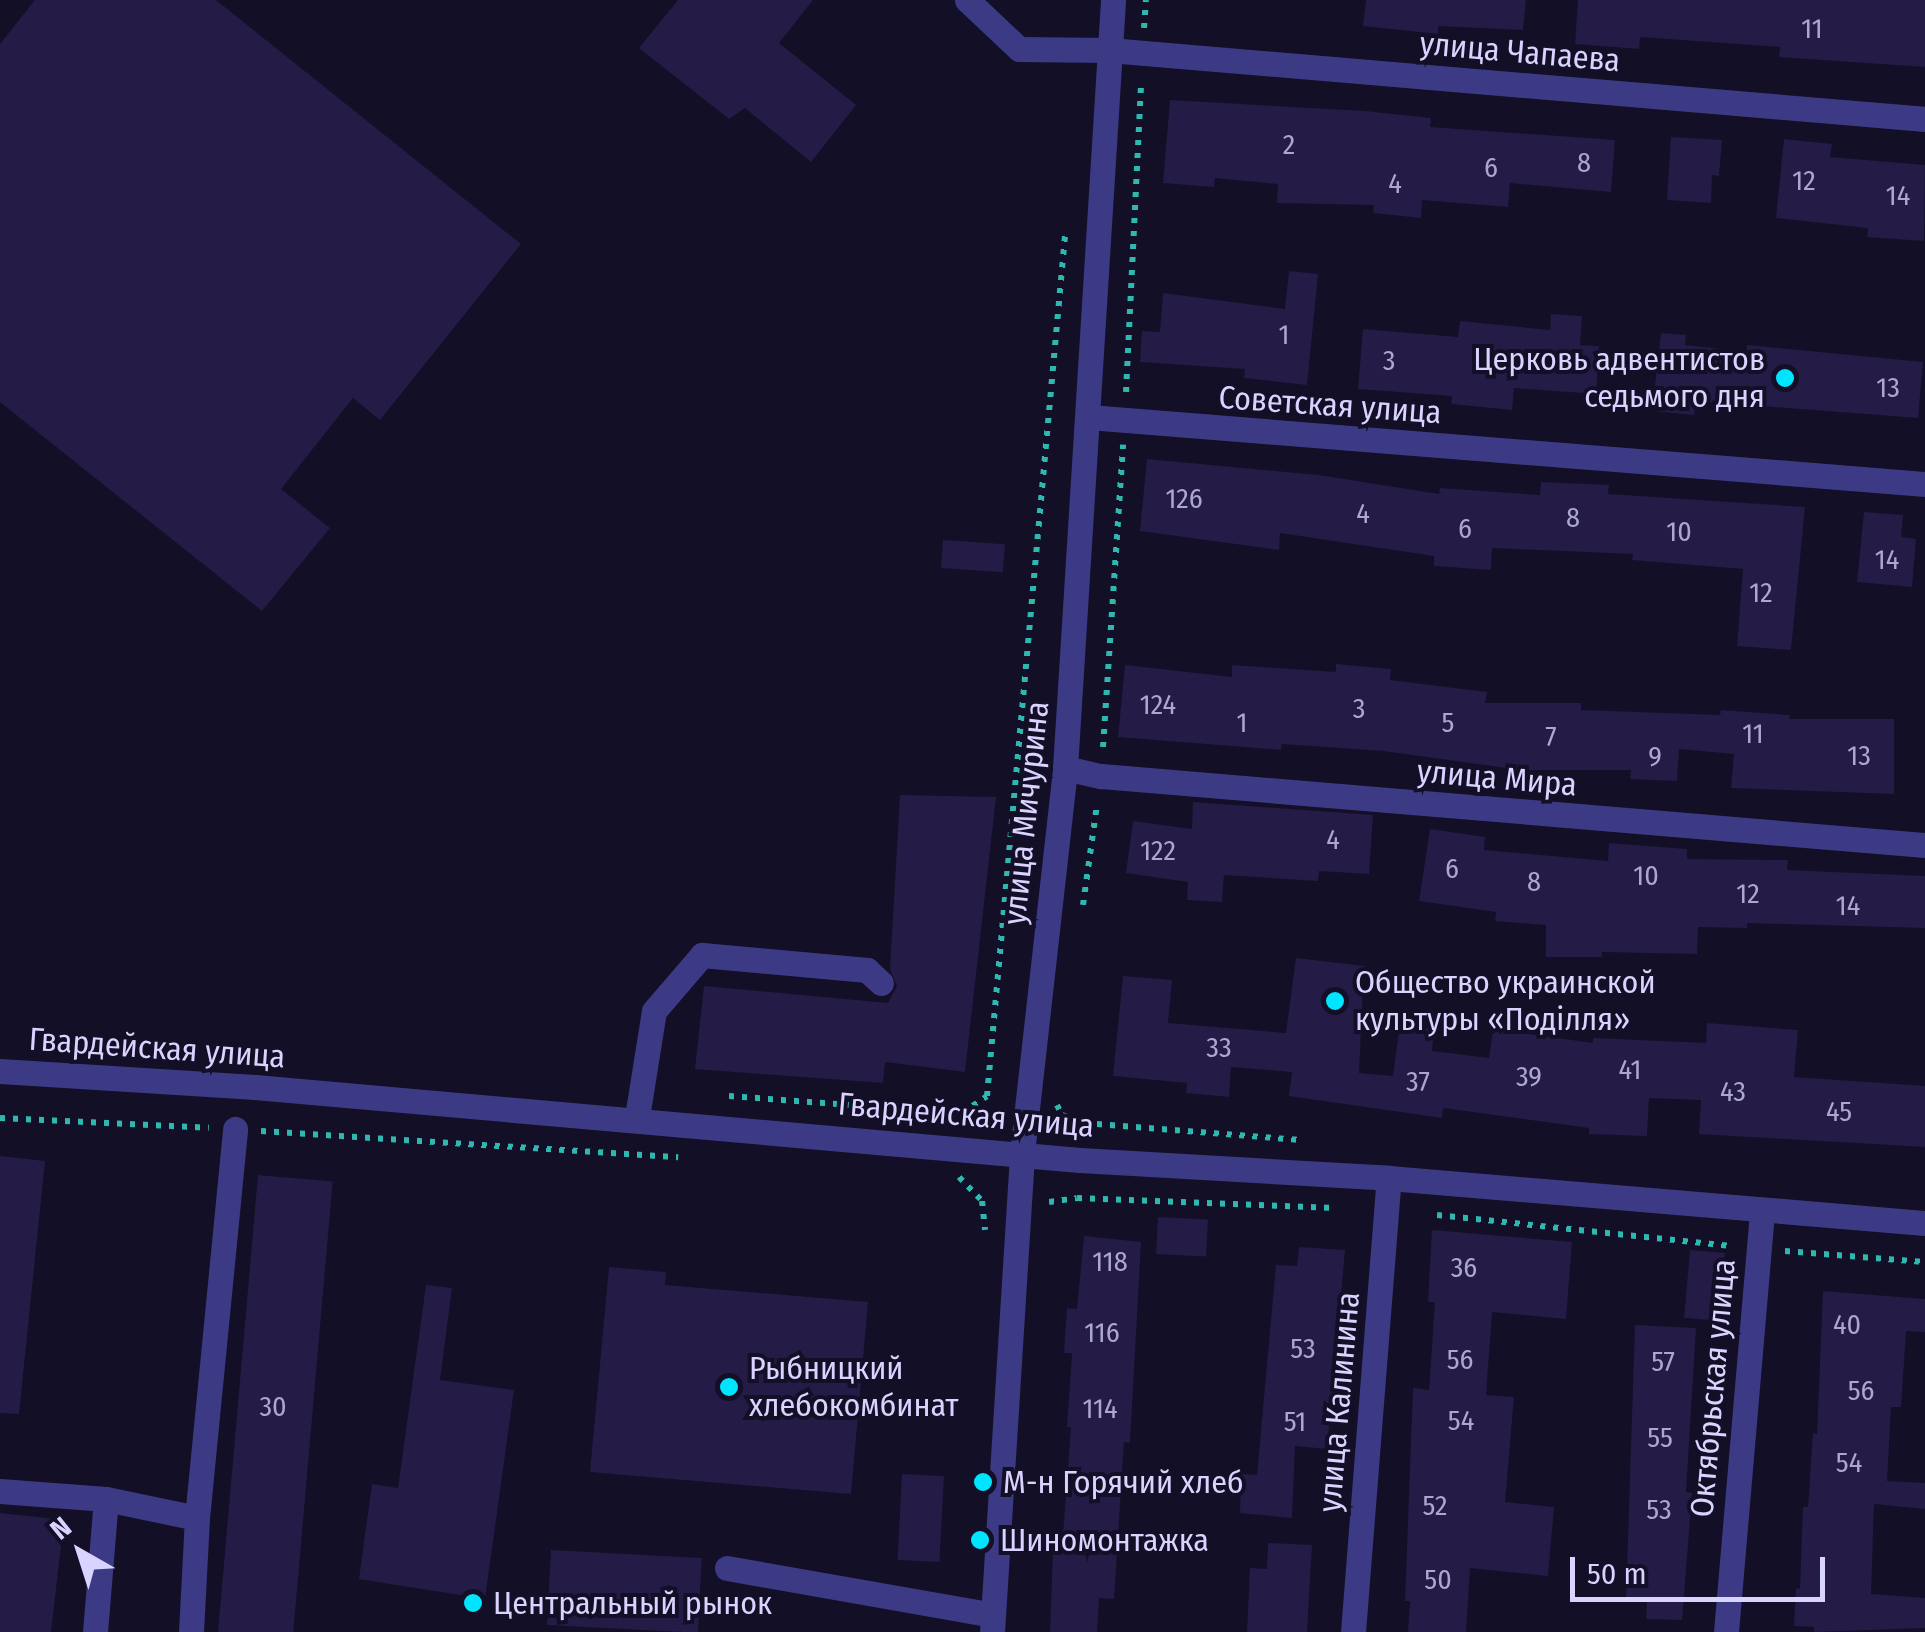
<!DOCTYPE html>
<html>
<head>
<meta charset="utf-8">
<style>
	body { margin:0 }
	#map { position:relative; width:1925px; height:1632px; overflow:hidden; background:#130f26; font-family:"Fira Sans Condensed",sans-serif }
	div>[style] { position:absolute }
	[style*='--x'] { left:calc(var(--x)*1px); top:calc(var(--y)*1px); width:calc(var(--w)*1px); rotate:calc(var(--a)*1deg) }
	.building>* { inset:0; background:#241b47; transform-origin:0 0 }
	.path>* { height:6px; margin-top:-3px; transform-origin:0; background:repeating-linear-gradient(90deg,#2fb8b0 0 5px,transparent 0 13px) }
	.minor>* { height:25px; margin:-12.5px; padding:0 12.5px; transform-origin:12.5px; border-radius:12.5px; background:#3d3a85 }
	.dots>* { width:28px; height:28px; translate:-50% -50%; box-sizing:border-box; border:5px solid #130f26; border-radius:50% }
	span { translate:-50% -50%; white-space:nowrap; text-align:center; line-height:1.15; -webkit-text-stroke:8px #130f26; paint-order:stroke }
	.number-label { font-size:28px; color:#aca6d1 }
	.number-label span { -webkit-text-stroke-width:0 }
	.street-label { font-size:32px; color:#d9d4ff }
	.poi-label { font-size:32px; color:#d9d4ff }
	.right { translate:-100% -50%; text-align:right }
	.left { translate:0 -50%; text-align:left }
	.north { position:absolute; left:30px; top:1502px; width:100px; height:100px; -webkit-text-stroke:8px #130f26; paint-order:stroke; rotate:321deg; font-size:28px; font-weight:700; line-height:40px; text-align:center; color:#d9d4ff }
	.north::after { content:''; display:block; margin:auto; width:35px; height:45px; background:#d9d4ff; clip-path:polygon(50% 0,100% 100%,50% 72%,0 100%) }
	.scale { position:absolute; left:1570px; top:1557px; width:255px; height:45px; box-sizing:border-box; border:5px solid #d9d4ff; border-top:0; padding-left:12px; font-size:30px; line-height:35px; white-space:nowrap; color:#d9d4ff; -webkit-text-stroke:8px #130f26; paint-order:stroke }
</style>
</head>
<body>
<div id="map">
	<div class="building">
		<div style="clip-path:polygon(35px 0,216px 0,521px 244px,380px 420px,353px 398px,281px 489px,330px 528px,262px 611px,0 402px,0 44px)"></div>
		<div style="clip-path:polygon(678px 0,813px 0,779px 43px,856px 105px,811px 162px,745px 108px,729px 119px,639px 48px)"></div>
		<div style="clip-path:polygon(1366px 0,1526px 0,1523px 30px,1438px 26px,1438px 34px,1363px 26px)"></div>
		<div style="clip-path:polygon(1578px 0,1925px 0,1925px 67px,1779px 57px,1780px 47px,1640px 37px,1639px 49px,1575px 44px)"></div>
		<div style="clip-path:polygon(1170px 100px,1365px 111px,1431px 118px,1430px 127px,1615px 140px,1611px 192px,1510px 183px,1508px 207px,1422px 200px,1421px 218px,1373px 213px,1374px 205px,1277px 203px,1278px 184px,1215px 178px,1214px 187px,1163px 183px)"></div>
		<div style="clip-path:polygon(1671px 137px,1722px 140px,1719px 176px,1712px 175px,1711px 203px,1667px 200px)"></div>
		<div style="clip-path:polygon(1784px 139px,1832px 144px,1830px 157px,1925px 165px,1924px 241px,1867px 237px,1868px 228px,1776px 218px)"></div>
		<div style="clip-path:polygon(1289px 271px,1318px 274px,1307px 385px,1244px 378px,1245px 369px,1140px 362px,1142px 331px,1160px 332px,1163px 293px,1285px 309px)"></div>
		<div style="clip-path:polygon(1551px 314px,1582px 316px,1580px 345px,1599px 346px,1596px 394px,1514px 388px,1512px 410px,1451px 404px,1452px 396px,1358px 389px,1363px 329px,1458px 337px,1460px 321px,1550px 330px)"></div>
		<div style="clip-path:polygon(1661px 333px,1686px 335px,1685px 345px,1747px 352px,1747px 345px,1923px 362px,1918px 418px,1696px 401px,1694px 415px,1652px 411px)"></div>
		<div style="clip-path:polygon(1147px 459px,1319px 475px,1439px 494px,1440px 488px,1540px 495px,1541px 482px,1609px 485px,1608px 494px,1805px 507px,1791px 650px,1737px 646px,1743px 569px,1632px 560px,1633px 554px,1492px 548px,1491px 570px,1434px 566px,1434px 556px,1280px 533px,1279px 550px,1140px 531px)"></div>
		<div style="clip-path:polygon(1864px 512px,1903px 515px,1901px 537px,1916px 539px,1912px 587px,1857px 582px)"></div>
		<div style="left:943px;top:540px;width:62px;height:28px;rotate:4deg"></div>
		<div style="clip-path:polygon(1336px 664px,1391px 669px,1390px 680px,1487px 692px,1485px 703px,1581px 703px,1581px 710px,1720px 715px,1721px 710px,1790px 715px,1789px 719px,1894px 719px,1894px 794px,1731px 788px,1734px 754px,1679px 749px,1677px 781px,1630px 779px,1631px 770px,1521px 770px,1383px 751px,1282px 744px,1281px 750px,1118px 737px,1125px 665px,1232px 677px,1232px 665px,1336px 672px)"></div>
		<div style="clip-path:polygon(900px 795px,996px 797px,965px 1072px,885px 1062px,883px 1083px,695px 1069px,704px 986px,888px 1003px,897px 986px,890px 969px)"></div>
		<div style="clip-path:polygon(1193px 802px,1373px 815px,1369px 874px,1319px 871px,1318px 881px,1224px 875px,1222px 902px,1187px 900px,1188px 882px,1126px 873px,1133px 821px,1192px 829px)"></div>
		<div style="clip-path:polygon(1430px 829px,1485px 837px,1484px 850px,1608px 861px,1609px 843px,1687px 849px,1687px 859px,1788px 860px,1787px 870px,1925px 876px,1925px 928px,1747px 923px,1747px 928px,1698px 927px,1697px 954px,1602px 952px,1602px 957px,1546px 957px,1546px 925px,1495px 921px,1496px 912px,1419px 901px)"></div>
		<div style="clip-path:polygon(1296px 958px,1364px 966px,1359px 1073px,1393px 1076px,1400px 1025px,1434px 1029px,1432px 1051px,1489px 1058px,1493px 1029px,1593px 1043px,1593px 1038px,1706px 1043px,1707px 1023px,1798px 1030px,1794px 1077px,1925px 1086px,1925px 1147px,1699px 1134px,1701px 1100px,1649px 1098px,1647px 1136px,1589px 1134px,1589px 1128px,1443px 1108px,1442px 1118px,1289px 1096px,1292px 1072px,1231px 1067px,1229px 1097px,1186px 1093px,1187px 1083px,1113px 1076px,1123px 976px,1172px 980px,1168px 1023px,1286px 1033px)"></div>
		<div style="clip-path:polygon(0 1156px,45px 1161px,19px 1414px,0 1413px)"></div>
		<div style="left:258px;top:1175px;width:75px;height:459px;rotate:5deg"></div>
		<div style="left:1158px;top:1217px;width:50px;height:37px;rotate:3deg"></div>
		<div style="clip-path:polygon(1432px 1230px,1572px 1242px,1566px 1319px,1492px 1312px,1486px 1395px,1514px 1397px,1505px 1502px,1554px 1507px,1548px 1576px,1470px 1568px,1466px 1632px,1408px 1632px,1410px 1601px,1405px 1601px,1413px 1388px,1429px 1390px,1435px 1302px,1428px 1302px)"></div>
		<div style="clip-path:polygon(1084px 1236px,1141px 1242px,1130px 1443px,1124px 1442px,1114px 1599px,1099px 1598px,1097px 1632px,1050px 1632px,1053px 1547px,1062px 1548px,1071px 1427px,1067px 1427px,1072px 1353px,1064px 1353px,1067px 1308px,1077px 1309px)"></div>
		<div style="clip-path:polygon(1299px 1247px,1345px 1250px,1327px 1449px,1295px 1446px,1292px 1518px,1240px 1513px,1241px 1474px,1257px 1475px,1276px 1265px,1297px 1266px)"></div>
		<div style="left:1690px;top:1250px;width:35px;height:68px;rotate:5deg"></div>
		<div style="clip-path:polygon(609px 1267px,666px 1272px,665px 1285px,868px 1302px,851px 1494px,590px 1472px)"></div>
		<div style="clip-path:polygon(426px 1285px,452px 1288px,440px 1380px,514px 1390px,485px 1599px,359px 1579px,372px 1484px,398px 1488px)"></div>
		<div style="clip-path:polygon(1823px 1291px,1925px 1299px,1925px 1332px,1906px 1331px,1901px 1407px,1891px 1407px,1887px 1481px,1925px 1483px,1925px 1509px,1874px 1504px,1871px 1594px,1925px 1598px,1925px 1628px,1814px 1632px,1814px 1627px,1794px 1626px,1796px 1588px,1800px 1589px,1803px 1507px,1808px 1507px,1813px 1433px,1817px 1434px)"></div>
		<div style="clip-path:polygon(1635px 1325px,1696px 1328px,1686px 1492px,1692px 1493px,1682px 1620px,1646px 1619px,1647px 1601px,1626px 1600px)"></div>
		<div style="left:902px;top:1474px;width:42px;height:86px;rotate:3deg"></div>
		<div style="clip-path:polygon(0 1513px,64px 1520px,51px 1632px,0 1632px)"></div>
		<div style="clip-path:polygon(1268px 1543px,1312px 1545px,1307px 1632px,1247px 1632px,1250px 1568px,1267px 1569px)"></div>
		<div style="left:551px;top:1550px;width:151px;height:75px;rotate:3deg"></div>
	</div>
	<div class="path">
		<div style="--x:1144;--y:28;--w:28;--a:-86"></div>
		<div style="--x:1126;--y:392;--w:312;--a:-87.2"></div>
		<div style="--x:1103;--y:747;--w:303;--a:-86.2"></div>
		<div style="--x:1083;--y:905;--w:102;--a:-82.1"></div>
		<div style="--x:729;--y:1096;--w:234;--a:4.2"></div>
		<div style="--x:962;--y:1113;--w:30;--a:-34"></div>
		<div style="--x:987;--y:1096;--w:865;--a:-84.82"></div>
		<div style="--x:1057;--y:1105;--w:11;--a:63"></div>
		<div style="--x:1062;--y:1115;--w:23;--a:20"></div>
		<div style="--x:1084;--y:1123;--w:218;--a:4.5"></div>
		<div style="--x:0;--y:1118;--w:209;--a:2.7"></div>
		<div style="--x:261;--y:1131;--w:418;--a:3.6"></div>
		<div style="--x:959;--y:1177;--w:33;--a:46"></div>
		<div style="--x:982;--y:1201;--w:29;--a:84"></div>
		<div style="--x:1049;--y:1202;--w:28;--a:-8"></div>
		<div style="--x:1077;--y:1198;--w:258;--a:2.2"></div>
		<div style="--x:1437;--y:1215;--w:298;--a:6"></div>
		<div style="--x:1785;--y:1251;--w:140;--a:4.5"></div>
	</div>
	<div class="minor">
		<div style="--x:967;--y:0;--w:71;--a:43.3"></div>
		<div style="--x:1019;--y:49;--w:90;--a:0.6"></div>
		<div style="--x:1109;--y:50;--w:819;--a:4.83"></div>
		<div style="--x:1089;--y:417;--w:839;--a:4.58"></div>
		<div style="--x:1065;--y:768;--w:37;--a:13"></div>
		<div style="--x:1101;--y:776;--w:827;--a:4.79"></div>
		<div style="--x:0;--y:1071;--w:256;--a:3.6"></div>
		<div style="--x:255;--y:1087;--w:828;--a:5.06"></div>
		<div style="--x:1080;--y:1160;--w:310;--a:3.3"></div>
		<div style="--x:1389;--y:1178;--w:538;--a:4.8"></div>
		<div style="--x:637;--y:1117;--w:107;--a:-80.9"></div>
		<div style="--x:654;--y:1011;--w:74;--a:-49.4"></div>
		<div style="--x:702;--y:955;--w:166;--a:5.2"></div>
		<div style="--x:867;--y:970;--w:19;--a:43"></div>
		<div style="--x:0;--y:1491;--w:106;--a:4.3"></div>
		<div style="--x:106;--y:1499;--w:93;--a:11.8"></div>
		<div style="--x:727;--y:1568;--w:270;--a:10"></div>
		<div style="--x:95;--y:1632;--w:133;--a:-85.3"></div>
		<div style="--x:191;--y:1632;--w:114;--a:-87"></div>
		<div style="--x:197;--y:1518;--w:391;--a:-84.4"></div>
		<div style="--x:992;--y:1632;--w:480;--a:-86.4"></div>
		<div style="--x:1022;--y:1153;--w:387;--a:-83.6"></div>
		<div style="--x:1065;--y:768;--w:769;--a:-86.42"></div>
		<div style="--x:1353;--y:1632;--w:455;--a:-85.5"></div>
		<div style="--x:1726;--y:1632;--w:424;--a:-85.1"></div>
	</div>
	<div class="dots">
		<div style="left:1785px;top:378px;background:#00e5ff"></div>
		<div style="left:1335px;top:1001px;background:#00e5ff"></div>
		<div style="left:729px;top:1387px;background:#00e5ff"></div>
		<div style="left:983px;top:1482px;background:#00e5ff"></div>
		<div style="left:980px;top:1540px;background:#00e5ff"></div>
		<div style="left:473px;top:1603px;background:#00e5ff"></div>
	</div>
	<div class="number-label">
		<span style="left:1812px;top:29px">11</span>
		<span style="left:1289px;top:145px">2</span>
		<span style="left:1584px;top:163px">8</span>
		<span style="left:1491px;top:168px">6</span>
		<span style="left:1804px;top:181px">12</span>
		<span style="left:1395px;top:184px">4</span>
		<span style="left:1898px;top:196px">14</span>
		<span style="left:1284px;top:335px">1</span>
		<span style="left:1389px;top:361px">3</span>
		<span style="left:1888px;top:388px">13</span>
		<span style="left:1184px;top:499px">126</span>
		<span style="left:1363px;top:514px">4</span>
		<span style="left:1573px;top:518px">8</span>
		<span style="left:1465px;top:529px">6</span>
		<span style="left:1679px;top:532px">10</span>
		<span style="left:1887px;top:560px">14</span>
		<span style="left:1761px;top:593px">12</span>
		<span style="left:1158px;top:705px">124</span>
		<span style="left:1359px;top:709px">3</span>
		<span style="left:1242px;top:723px">1</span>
		<span style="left:1448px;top:723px">5</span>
		<span style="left:1753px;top:734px">11</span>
		<span style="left:1551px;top:737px">7</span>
		<span style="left:1859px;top:756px">13</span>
		<span style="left:1655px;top:757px">9</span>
		<span style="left:1333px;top:840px">4</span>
		<span style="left:1158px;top:851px">122</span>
		<span style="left:1452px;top:869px">6</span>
		<span style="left:1646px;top:876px">10</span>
		<span style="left:1534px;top:882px">8</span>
		<span style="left:1748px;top:894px">12</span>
		<span style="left:1848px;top:906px">14</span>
		<span style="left:1219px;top:1048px">33</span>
		<span style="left:1630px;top:1070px">41</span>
		<span style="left:1529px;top:1077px">39</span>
		<span style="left:1418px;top:1082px">37</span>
		<span style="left:1733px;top:1092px">43</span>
		<span style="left:1839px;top:1112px">45</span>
		<span style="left:1110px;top:1262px">118</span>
		<span style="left:1464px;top:1268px">36</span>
		<span style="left:1847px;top:1325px">40</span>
		<span style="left:1102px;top:1333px">116</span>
		<span style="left:1303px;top:1349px">53</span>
		<span style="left:1460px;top:1360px">56</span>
		<span style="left:1663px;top:1362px">57</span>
		<span style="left:1861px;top:1391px">56</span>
		<span style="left:273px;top:1407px">30</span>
		<span style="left:1100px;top:1409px">114</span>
		<span style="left:1461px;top:1421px">54</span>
		<span style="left:1295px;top:1422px">51</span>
		<span style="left:1660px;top:1438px">55</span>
		<span style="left:1849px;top:1463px">54</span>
		<span style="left:1435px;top:1506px">52</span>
		<span style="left:1659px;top:1510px">53</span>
		<span style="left:1438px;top:1580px">50</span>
	</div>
	<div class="street-label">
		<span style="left:1520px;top:52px;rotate:5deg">улица Чапаева</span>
		<span style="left:1330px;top:405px;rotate:4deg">Советская улица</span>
		<span style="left:1497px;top:778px;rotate:5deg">улица Мира</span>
		<span style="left:1026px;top:813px;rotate:-84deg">улица Мичурина</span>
		<span style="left:157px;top:1048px;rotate:4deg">Гвардейская улица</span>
		<span style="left:966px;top:1115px;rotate:5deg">Гвардейская улица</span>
		<span style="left:1713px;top:1388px;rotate:-85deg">Октябрьская улица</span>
		<span style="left:1339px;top:1402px;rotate:-85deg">улица Калинина</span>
	</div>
	<div class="poi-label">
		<span class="right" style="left:1765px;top:378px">Церковь адвентистов<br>седьмого дня</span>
		<span class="left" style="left:1355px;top:1001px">Общество украинской<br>культуры «Поділля»</span>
		<span class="left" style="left:749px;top:1387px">Рыбницкий<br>хлебокомбинат</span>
		<span class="left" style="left:1003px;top:1482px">М-н Горячий хлеб</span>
		<span class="left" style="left:1000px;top:1540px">Шиномонтажка</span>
		<span class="left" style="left:493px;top:1603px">Центральный рынок</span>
	</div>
	<div class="north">N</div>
	<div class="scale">50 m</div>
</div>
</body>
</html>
